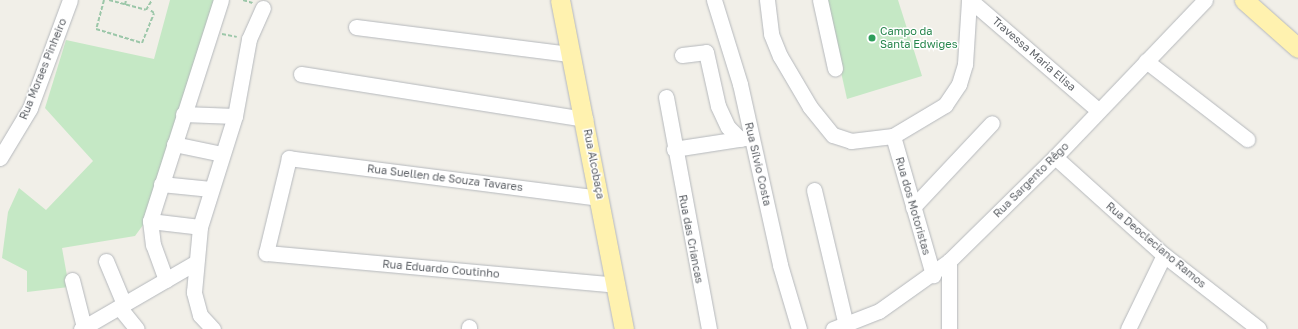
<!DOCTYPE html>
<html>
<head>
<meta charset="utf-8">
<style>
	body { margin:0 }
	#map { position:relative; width:1298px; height:329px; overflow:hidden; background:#f1efe8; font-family:"Golos Text",sans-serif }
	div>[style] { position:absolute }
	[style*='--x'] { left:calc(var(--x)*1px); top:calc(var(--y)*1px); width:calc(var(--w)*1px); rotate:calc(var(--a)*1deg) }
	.green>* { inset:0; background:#c5e8c5 }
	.path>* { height:2px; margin-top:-1px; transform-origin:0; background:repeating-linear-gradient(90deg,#9cc7a9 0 4px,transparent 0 6px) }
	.roads { filter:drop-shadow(0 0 1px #b5b8bc) drop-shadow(0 0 1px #b5b8bc) }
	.minor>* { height:15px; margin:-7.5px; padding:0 7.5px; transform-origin:7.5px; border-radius:7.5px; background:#fff }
	.major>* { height:19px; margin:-9.5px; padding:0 9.5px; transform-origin:9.5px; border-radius:9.5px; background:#fff2af }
	.dots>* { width:11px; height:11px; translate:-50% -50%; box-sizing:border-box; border:2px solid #fff; border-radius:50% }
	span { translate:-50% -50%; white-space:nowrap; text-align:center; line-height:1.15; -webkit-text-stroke:3px #fff; paint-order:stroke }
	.leisure-label { font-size:11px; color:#27864d }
	.left { translate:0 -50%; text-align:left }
	.street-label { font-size:11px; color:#5f6368 }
</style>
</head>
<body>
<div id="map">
	<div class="green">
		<div style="clip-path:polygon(170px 0,214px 0,143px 225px,135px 236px,62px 248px,69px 287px,27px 292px,27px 271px,2px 258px,8px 212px,19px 188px,46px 210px,93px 161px,45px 108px,66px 40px,154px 59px)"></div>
		<div style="clip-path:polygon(825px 0,898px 0,922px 76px,847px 99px)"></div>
	</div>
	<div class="path">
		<div style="--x:104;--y:0;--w:30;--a:105"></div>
		<div style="--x:96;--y:29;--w:48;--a:16.9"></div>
		<div style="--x:142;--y:43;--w:32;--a:-68"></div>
		<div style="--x:154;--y:13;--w:6;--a:-141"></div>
		<div style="--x:109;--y:0;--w:38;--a:15"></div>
		<div style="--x:146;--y:10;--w:12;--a:-59"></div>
		<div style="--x:243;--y:0;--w:10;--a:17"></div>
		<div style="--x:125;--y:5;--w:5;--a:-79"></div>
		<div style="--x:222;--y:34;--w:15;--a:11"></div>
	</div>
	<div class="roads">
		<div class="minor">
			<div style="--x:714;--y:0;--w:88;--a:72.8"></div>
			<div style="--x:740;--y:84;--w:185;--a:77.5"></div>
			<div style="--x:780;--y:265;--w:67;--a:73.5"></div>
			<div style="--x:767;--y:0;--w:34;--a:83"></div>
			<div style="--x:771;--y:34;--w:24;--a:68"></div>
			<div style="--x:780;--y:56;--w:59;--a:59.5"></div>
			<div style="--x:810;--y:107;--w:36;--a:51"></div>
			<div style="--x:833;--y:135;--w:19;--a:18"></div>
			<div style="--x:851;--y:141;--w:42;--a:-6.8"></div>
			<div style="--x:893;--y:136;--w:61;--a:-30.8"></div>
			<div style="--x:945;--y:105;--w:25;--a:-56"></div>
			<div style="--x:959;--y:84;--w:21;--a:-73"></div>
			<div style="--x:965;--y:64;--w:64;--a:-86.4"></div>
			<div style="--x:820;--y:0;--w:70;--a:77.6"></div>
			<div style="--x:970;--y:0;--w:169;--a:40.7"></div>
			<div style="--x:356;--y:27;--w:217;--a:7.2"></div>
			<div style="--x:682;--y:55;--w:24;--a:-7"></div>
			<div style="--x:706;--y:52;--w:55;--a:77.5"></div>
			<div style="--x:718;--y:106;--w:23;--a:65"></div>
			<div style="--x:728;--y:127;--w:17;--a:45"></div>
			<div style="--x:1146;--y:61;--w:128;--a:37.7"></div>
			<div style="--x:301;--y:74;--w:288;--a:9"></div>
			<div style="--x:666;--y:97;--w:236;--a:79.5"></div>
			<div style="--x:183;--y:114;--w:52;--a:2.2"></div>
			<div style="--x:893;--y:136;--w:145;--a:73.9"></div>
			<div style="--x:174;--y:144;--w:49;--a:11.8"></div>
			<div style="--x:674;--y:149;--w:73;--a:-8.7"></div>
			<div style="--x:1055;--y:157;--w:147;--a:42"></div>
			<div style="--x:1164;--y:255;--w:120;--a:37.9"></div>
			<div style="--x:0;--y:158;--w:58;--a:-59"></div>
			<div style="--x:30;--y:108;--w:115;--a:-69.7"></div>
			<div style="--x:161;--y:184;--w:50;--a:5.7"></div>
			<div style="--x:814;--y:190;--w:139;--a:76.7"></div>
			<div style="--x:600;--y:198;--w:314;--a:-172.7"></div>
			<div style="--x:289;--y:158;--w:98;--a:103.6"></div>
			<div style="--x:266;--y:253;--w:352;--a:5.2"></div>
			<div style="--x:913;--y:207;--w:115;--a:-46.8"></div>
			<div style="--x:150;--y:221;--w:50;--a:6.8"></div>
			<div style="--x:106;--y:261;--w:47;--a:67.3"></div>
			<div style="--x:72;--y:280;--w:49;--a:75.7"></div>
			<div style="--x:166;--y:280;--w:37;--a:-110"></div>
			<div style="--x:153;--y:245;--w:24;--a:-97"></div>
			<div style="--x:150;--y:221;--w:232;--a:-72.2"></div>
			<div style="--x:119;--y:307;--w:28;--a:51"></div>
			<div style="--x:81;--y:329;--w:132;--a:-30.1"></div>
			<div style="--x:213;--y:329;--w:19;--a:-133"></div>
			<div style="--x:200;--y:315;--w:24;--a:-105"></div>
			<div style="--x:194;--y:292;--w:65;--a:-84.7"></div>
			<div style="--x:200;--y:227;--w:116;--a:-72.5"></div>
			<div style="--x:235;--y:116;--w:78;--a:-79.7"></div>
			<div style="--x:249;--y:39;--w:34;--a:-66"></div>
			<div style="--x:469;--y:329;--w:2;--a:-90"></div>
			<div style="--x:833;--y:329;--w:49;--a:-21.4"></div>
			<div style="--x:879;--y:311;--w:86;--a:-35.5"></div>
			<div style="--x:949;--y:261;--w:148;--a:-44.5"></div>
			<div style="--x:1055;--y:157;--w:217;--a:-46.3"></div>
			<div style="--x:949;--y:329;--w:68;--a:-90"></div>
			<div style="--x:1128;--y:329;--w:82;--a:-64.1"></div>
		</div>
		<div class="major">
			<div style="--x:560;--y:0;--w:335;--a:79"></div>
			<div style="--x:1244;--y:0;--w:72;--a:41.6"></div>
		</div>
	</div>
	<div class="dots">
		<div style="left:872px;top:38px;background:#2e9e5b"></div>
	</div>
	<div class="leisure-label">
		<span class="left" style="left:880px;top:38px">Campo da<br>Santa Edwiges</span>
	</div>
	<div class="street-label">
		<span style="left:1034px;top:54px;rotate:41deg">Travessa Maria Elisa</span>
		<span style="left:43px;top:69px;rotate:-68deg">Rua Moraes Pinheiro</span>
		<span style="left:594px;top:164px;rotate:79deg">Rua Alcobaça</span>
		<span style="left:758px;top:164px;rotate:77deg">Rua Sílvio Costa</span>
		<span style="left:445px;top:178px;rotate:7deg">Rua Suellen de Souza Tavares</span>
		<span style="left:1031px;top:180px;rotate:-45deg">Rua Sargento Rêgo</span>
		<span style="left:913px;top:206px;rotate:74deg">Rua dos Motoristas</span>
		<span style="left:691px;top:239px;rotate:79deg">Rua das Criancas</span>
		<span style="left:1156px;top:245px;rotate:40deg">Rua Deocleciano Ramos</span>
		<span style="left:441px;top:269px;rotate:5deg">Rua Eduardo Coutinho</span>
	</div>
</div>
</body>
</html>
